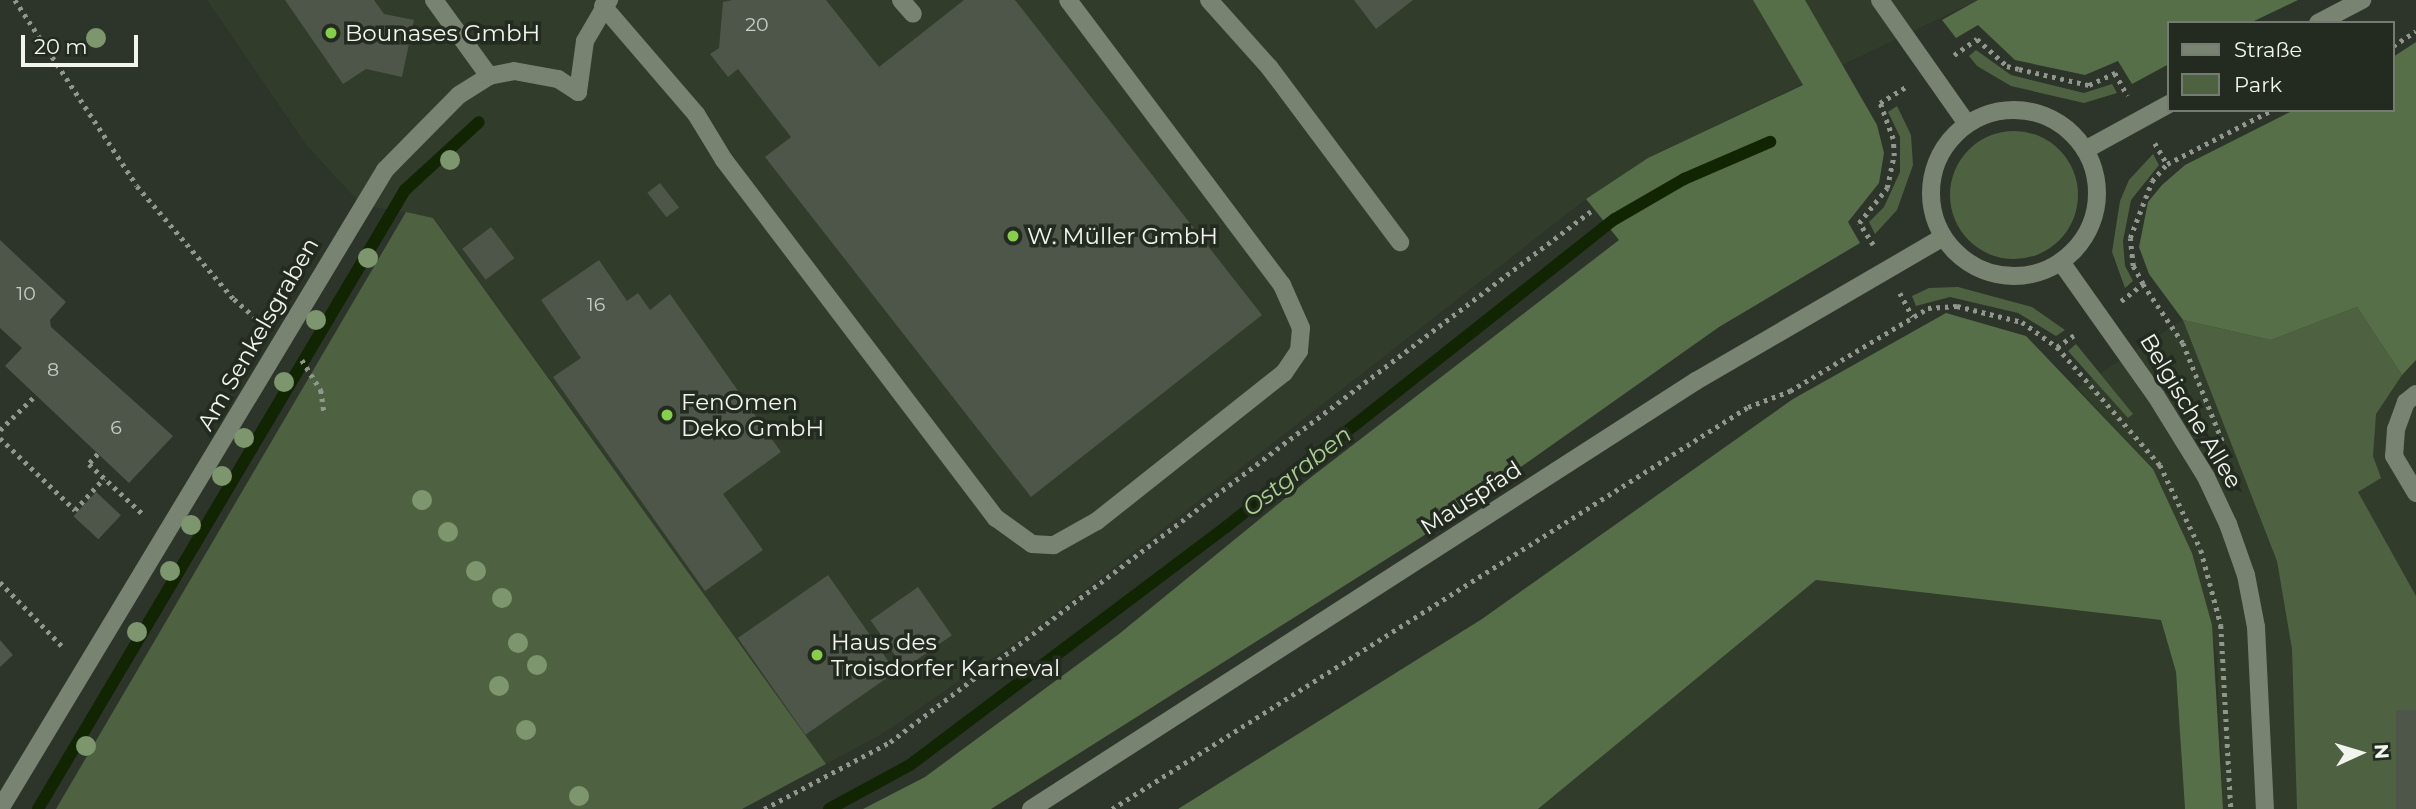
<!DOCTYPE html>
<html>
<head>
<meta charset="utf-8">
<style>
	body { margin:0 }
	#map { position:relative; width:2416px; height:809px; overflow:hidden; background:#2d3429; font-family:Montserrat,sans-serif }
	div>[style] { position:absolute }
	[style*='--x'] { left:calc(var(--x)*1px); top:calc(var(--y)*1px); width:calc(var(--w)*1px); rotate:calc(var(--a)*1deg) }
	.built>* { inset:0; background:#313c2b }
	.green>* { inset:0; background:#4e6242 }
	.round { border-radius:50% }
	.forest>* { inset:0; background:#576f49 }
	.stream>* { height:12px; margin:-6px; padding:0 6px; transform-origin:6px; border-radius:6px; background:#122502 }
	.building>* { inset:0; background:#4e564a; transform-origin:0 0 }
	.path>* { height:4.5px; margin-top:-2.25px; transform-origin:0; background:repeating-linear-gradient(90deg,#91978e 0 3.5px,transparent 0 8.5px) }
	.minor>* { height:18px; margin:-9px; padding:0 9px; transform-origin:9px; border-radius:9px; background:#788372 }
	.minor>.ring { margin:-9px; padding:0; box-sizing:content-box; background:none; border:18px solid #788372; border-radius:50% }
	.trees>* { width:20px; height:20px; margin:-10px; border-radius:50%; background:#7d966e }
	.dots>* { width:19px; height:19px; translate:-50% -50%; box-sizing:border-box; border:4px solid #232a1f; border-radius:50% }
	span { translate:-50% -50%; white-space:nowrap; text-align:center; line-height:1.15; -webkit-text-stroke:7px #232a1f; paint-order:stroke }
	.number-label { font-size:19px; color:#c8cdc5 }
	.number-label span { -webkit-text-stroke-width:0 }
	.poi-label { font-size:23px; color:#f1f5ee }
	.left { translate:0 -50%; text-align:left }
	.street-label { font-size:23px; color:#f1f5ee }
	.water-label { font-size:24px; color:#a9cf91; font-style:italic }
	.legend { position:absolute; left:2167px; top:21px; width:228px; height:91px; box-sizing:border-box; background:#232a1f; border:2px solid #757b72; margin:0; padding:9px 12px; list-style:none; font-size:21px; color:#f1f5ee }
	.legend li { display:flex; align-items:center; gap:14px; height:35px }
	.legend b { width:35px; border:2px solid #757b72 }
	.north { position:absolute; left:2325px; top:718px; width:70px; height:70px; -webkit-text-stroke:5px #232a1f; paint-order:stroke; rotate:86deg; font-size:19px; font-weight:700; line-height:28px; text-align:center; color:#f1f5ee }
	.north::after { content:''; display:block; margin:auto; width:24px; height:32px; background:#f1f5ee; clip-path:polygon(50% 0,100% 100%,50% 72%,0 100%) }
	.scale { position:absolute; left:21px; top:35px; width:117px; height:32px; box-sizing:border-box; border:4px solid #f1f5ee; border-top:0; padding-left:9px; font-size:21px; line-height:24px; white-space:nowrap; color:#f1f5ee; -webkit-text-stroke:5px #232a1f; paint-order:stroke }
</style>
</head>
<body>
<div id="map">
	<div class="built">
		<div style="clip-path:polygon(207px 0,1978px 0,1648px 158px,1586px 199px,1028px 634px,882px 734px,826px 764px,434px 218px,362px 205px,307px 146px)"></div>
		<div style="clip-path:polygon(2357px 307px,2402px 374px,2416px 360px,2416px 809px,2223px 809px,2217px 657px,2192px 553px,2153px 469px,2077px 388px,2183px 320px,2271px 340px)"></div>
		<div style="clip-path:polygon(1816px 580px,2161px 620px,2176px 672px,2185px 809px,1538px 809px)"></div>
	</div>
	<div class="green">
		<div style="clip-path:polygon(1976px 50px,2011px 75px,2084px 93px,2112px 84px,2117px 93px,2084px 103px,2011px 86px,1977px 66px,1969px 56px)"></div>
		<div style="clip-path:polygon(1897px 106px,1911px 135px,1913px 165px,1897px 210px,1875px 234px,1869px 222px,1884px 207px,1900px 172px,1900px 137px,1888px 112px)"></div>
		<div class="round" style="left:1950px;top:131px;width:128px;height:128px"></div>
		<div style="clip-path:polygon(2153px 154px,2159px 165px,2131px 200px,2123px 241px,2125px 266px,2133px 281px,2125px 288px,2112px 252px,2120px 201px,2129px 180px)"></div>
		<div style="clip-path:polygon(406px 212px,433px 218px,826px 764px,742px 809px,56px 809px)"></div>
		<div style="clip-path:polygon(1958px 287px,2032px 307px,2065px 330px,2056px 336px,2018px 313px,1950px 297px,1916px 306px,1912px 296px,1929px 288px)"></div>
		<div style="clip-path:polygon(2357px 307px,2402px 375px,2376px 414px,2373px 456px,2381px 478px,2358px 492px,2416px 596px,2416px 809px,2297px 809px,2292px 649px,2277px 561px,2183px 320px,2271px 340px)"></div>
		<div style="clip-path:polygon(2076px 344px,2133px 414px,2128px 418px,2068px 351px)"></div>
	</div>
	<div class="forest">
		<div style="clip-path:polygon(1753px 0,1805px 0,1877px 125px,1884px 153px,1879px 183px,1848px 222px,1860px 243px,1719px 327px,1423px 536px,991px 809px,863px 809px,925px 777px,1119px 634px,1310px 478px,1619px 240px,1586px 199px,1648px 158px,1803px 85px)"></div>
		<div style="clip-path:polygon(1978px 0,2298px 0,2250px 23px,2169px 23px,2169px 64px,2132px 84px,2118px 61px,2085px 75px,2015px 60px,1978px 25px,1956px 38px,1942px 20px)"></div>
		<div style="clip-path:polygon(2416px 42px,2416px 360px,2402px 375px,2357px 307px,2271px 340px,2183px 320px,2149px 274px,2139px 247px,2148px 202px,2162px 185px,2185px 165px,2294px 110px,2393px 110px,2393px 57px)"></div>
		<div style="clip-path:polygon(1946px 313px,2026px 336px,2153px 469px,2192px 553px,2212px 625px,2223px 809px,2185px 809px,2176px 672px,2161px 620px,1816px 580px,1538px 809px,1178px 809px,1482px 619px,1793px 399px)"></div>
	</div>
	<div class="stream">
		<div style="--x:38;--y:809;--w:720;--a:-59.34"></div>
		<div style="--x:405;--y:190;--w:100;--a:-42.6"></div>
		<div style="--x:829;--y:809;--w:92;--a:-28.5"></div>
		<div style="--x:910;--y:765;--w:396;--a:-37"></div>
		<div style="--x:1226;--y:527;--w:496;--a:-38.4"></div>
		<div style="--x:1615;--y:219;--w:80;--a:-30.1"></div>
		<div style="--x:1684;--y:179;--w:94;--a:-23.3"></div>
	</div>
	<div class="building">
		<div style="clip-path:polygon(285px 0,374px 0,384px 14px,414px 20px,402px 77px,366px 69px,343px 84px)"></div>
		<div style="clip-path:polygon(733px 0,826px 0,879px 67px,964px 0,1015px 0,1262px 315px,1031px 497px,765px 157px,791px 137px,738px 69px,728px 77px,710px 54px,719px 48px,723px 2px)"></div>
		<div style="clip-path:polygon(1354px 0,1413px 0,1376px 29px)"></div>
		<div style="left:660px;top:183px;width:31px;height:16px;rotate:52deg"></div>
		<div style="left:491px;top:227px;width:39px;height:36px;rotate:53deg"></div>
		<div style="clip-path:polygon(0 240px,66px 302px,50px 320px,51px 327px,173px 436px,129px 483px,5px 366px,22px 348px,0 328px)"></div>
		<div style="clip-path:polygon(599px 260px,627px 301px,638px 293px,650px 310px,670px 294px,781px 452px,723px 494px,763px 550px,705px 591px,553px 377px,581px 358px,541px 300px)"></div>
		<div style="left:96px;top:492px;width:34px;height:33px;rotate:43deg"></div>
		<div style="left:828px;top:575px;width:118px;height:110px;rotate:55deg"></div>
		<div style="left:918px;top:587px;width:59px;height:58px;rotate:55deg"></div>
		<div style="clip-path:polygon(0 640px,13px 655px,0 667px)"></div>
		<div style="left:2396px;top:710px;width:20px;height:99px"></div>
	</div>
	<div class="path">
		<div style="--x:15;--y:0;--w:222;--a:56.7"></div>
		<div style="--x:137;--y:186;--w:149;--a:49.4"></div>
		<div style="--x:234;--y:299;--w:37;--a:41"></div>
		<div style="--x:2393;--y:46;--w:27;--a:-33"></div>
		<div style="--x:1954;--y:55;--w:28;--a:-35"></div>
		<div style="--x:1977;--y:39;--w:40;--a:42"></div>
		<div style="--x:2007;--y:66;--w:12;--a:14"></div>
		<div style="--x:2019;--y:69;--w:72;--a:12.9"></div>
		<div style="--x:2089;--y:85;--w:29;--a:-25"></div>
		<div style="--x:2115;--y:73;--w:26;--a:61"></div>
		<div style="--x:2155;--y:143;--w:24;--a:60"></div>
		<div style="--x:1873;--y:245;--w:26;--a:-122"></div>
		<div style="--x:1859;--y:223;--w:45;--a:-51.3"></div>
		<div style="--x:1887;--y:188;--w:33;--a:-78"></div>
		<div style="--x:1894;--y:156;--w:17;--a:-93"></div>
		<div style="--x:1893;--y:139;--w:38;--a:-110"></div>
		<div style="--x:1880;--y:103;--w:31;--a:-32"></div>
		<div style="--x:2143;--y:284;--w:71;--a:55.9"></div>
		<div style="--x:2183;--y:343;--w:110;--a:68.1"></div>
		<div style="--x:1900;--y:293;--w:27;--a:62"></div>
		<div style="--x:2121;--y:301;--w:28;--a:-38"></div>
		<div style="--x:2143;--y:284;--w:21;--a:-119"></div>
		<div style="--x:2133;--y:266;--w:28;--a:-96"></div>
		<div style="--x:2130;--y:238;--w:61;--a:-68.9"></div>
		<div style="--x:2152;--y:181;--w:23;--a:-49"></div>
		<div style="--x:2167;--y:164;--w:118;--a:-27.2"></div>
		<div style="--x:2057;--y:347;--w:157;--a:48.9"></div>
		<div style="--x:2160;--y:465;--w:94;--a:64.2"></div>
		<div style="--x:2201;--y:550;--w:78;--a:75.1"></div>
		<div style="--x:2221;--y:625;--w:184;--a:86.9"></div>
		<div style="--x:302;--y:360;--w:36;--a:58"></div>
		<div style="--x:321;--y:390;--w:21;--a:82"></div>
		<div style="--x:0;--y:430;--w:50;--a:-44.2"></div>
		<div style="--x:0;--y:438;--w:104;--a:43.8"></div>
		<div style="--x:75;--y:510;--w:43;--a:-47.8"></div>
		<div style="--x:98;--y:454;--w:13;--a:132"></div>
		<div style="--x:89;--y:464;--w:76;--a:42.9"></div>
		<div style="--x:0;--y:582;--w:91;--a:45.9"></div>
		<div style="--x:764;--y:809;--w:143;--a:-28"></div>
		<div style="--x:890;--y:742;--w:879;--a:-37.14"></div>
		<div style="--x:1112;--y:809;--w:752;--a:-32.3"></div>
		<div style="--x:1748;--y:407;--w:45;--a:-20.9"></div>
		<div style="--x:1790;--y:391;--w:161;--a:-31"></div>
		<div style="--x:1928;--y:308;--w:29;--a:-4"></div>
		<div style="--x:1957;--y:306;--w:67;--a:13.8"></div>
		<div style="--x:2022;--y:322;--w:43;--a:35.5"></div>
		<div style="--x:2057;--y:347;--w:24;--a:-35"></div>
	</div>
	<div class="minor">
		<div style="--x:434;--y:0;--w:94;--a:54.1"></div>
		<div style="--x:901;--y:0;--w:18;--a:49"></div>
		<div style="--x:1209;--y:0;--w:90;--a:48.2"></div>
		<div style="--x:1269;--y:67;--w:219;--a:53.2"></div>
		<div style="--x:1880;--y:0;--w:151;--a:54.9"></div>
		<div style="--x:603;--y:6;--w:143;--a:49.3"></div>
		<div style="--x:696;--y:114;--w:54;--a:58.7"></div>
		<div style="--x:724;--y:160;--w:450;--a:52.8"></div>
		<div style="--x:996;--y:518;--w:44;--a:35.8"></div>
		<div style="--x:1032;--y:544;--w:22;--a:3"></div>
		<div style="--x:1054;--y:545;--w:49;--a:-29.2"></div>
		<div style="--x:1097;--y:521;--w:238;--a:-38.4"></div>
		<div style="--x:1284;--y:373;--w:27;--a:-56"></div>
		<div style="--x:1299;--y:351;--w:23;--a:-85"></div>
		<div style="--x:1301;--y:328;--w:47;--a:-113.8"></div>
		<div style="--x:1282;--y:285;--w:356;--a:-126.9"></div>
		<div style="--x:2318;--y:23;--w:50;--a:-27.6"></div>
		<div class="ring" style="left:1931px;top:110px;width:148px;height:148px"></div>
		<div style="--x:2085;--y:150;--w:96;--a:-28.7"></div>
		<div style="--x:2061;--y:262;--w:164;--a:54.7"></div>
		<div style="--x:2156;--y:396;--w:95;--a:58.3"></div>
		<div style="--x:2206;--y:477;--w:52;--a:64.9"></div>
		<div style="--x:2228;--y:524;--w:54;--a:70.6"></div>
		<div style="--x:2246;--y:575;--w:53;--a:79.1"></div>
		<div style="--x:2256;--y:627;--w:182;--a:87.2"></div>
		<div style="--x:2416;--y:394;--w:13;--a:141"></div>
		<div style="--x:2406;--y:402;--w:29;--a:110"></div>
		<div style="--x:2396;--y:429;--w:27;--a:94"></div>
		<div style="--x:2394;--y:456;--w:43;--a:59.3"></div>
		<div style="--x:0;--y:809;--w:746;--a:-58.93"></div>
		<div style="--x:385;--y:170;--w:105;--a:-45.4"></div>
		<div style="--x:459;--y:95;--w:36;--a:-32"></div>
		<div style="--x:489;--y:76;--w:25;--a:-11"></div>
		<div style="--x:514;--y:71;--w:45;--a:10.3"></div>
		<div style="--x:558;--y:79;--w:24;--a:33"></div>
		<div style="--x:578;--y:92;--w:51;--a:-82.2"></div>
		<div style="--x:585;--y:41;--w:48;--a:-59.7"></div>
		<div style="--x:1031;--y:809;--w:791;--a:-32.77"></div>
		<div style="--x:1696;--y:381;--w:286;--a:-30.2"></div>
	</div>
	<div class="trees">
		<div style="left:96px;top:38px"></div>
		<div style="left:450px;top:160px"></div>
		<div style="left:368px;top:258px"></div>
		<div style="left:316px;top:320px"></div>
		<div style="left:284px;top:382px"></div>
		<div style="left:244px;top:438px"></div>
		<div style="left:222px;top:476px"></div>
		<div style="left:422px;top:500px"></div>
		<div style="left:191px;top:525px"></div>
		<div style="left:448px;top:532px"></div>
		<div style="left:170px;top:571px"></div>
		<div style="left:476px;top:571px"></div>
		<div style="left:502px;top:598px"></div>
		<div style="left:137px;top:632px"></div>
		<div style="left:518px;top:643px"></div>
		<div style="left:537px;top:665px"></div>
		<div style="left:499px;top:686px"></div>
		<div style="left:526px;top:730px"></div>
		<div style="left:86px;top:746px"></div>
		<div style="left:579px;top:796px"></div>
	</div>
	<div class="dots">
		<div style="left:331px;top:33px;background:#86cf4b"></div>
		<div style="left:1013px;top:236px;background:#86cf4b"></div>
		<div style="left:667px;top:415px;background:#86cf4b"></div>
		<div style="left:817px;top:655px;background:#86cf4b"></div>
	</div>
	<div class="number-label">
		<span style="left:757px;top:25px">20</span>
		<span style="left:26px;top:294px">10</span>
		<span style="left:596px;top:305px">16</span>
		<span style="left:53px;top:370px">8</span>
		<span style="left:116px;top:428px">6</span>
	</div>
	<div class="poi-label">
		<span class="left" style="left:345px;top:33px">Bounases GmbH</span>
		<span class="left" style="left:1027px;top:236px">W. Müller GmbH</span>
		<span class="left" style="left:681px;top:415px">FenOmen<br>Deko GmbH</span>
		<span class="left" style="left:831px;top:655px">Haus des<br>Troisdorfer Karneval</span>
	</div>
	<div class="street-label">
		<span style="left:258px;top:334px;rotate:-60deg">Am Senkelsgraben</span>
		<span style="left:2191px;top:411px;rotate:59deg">Belgische Allee</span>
		<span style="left:1471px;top:498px;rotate:-33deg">Mauspfad</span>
	</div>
	<div class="water-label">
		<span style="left:1297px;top:471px;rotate:-38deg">Ostgraben</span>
	</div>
	<ul class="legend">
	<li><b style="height:9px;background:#788372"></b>Straße</li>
	<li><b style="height:19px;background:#4e6242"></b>Park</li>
	</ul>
	<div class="north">N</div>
	<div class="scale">20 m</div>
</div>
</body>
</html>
